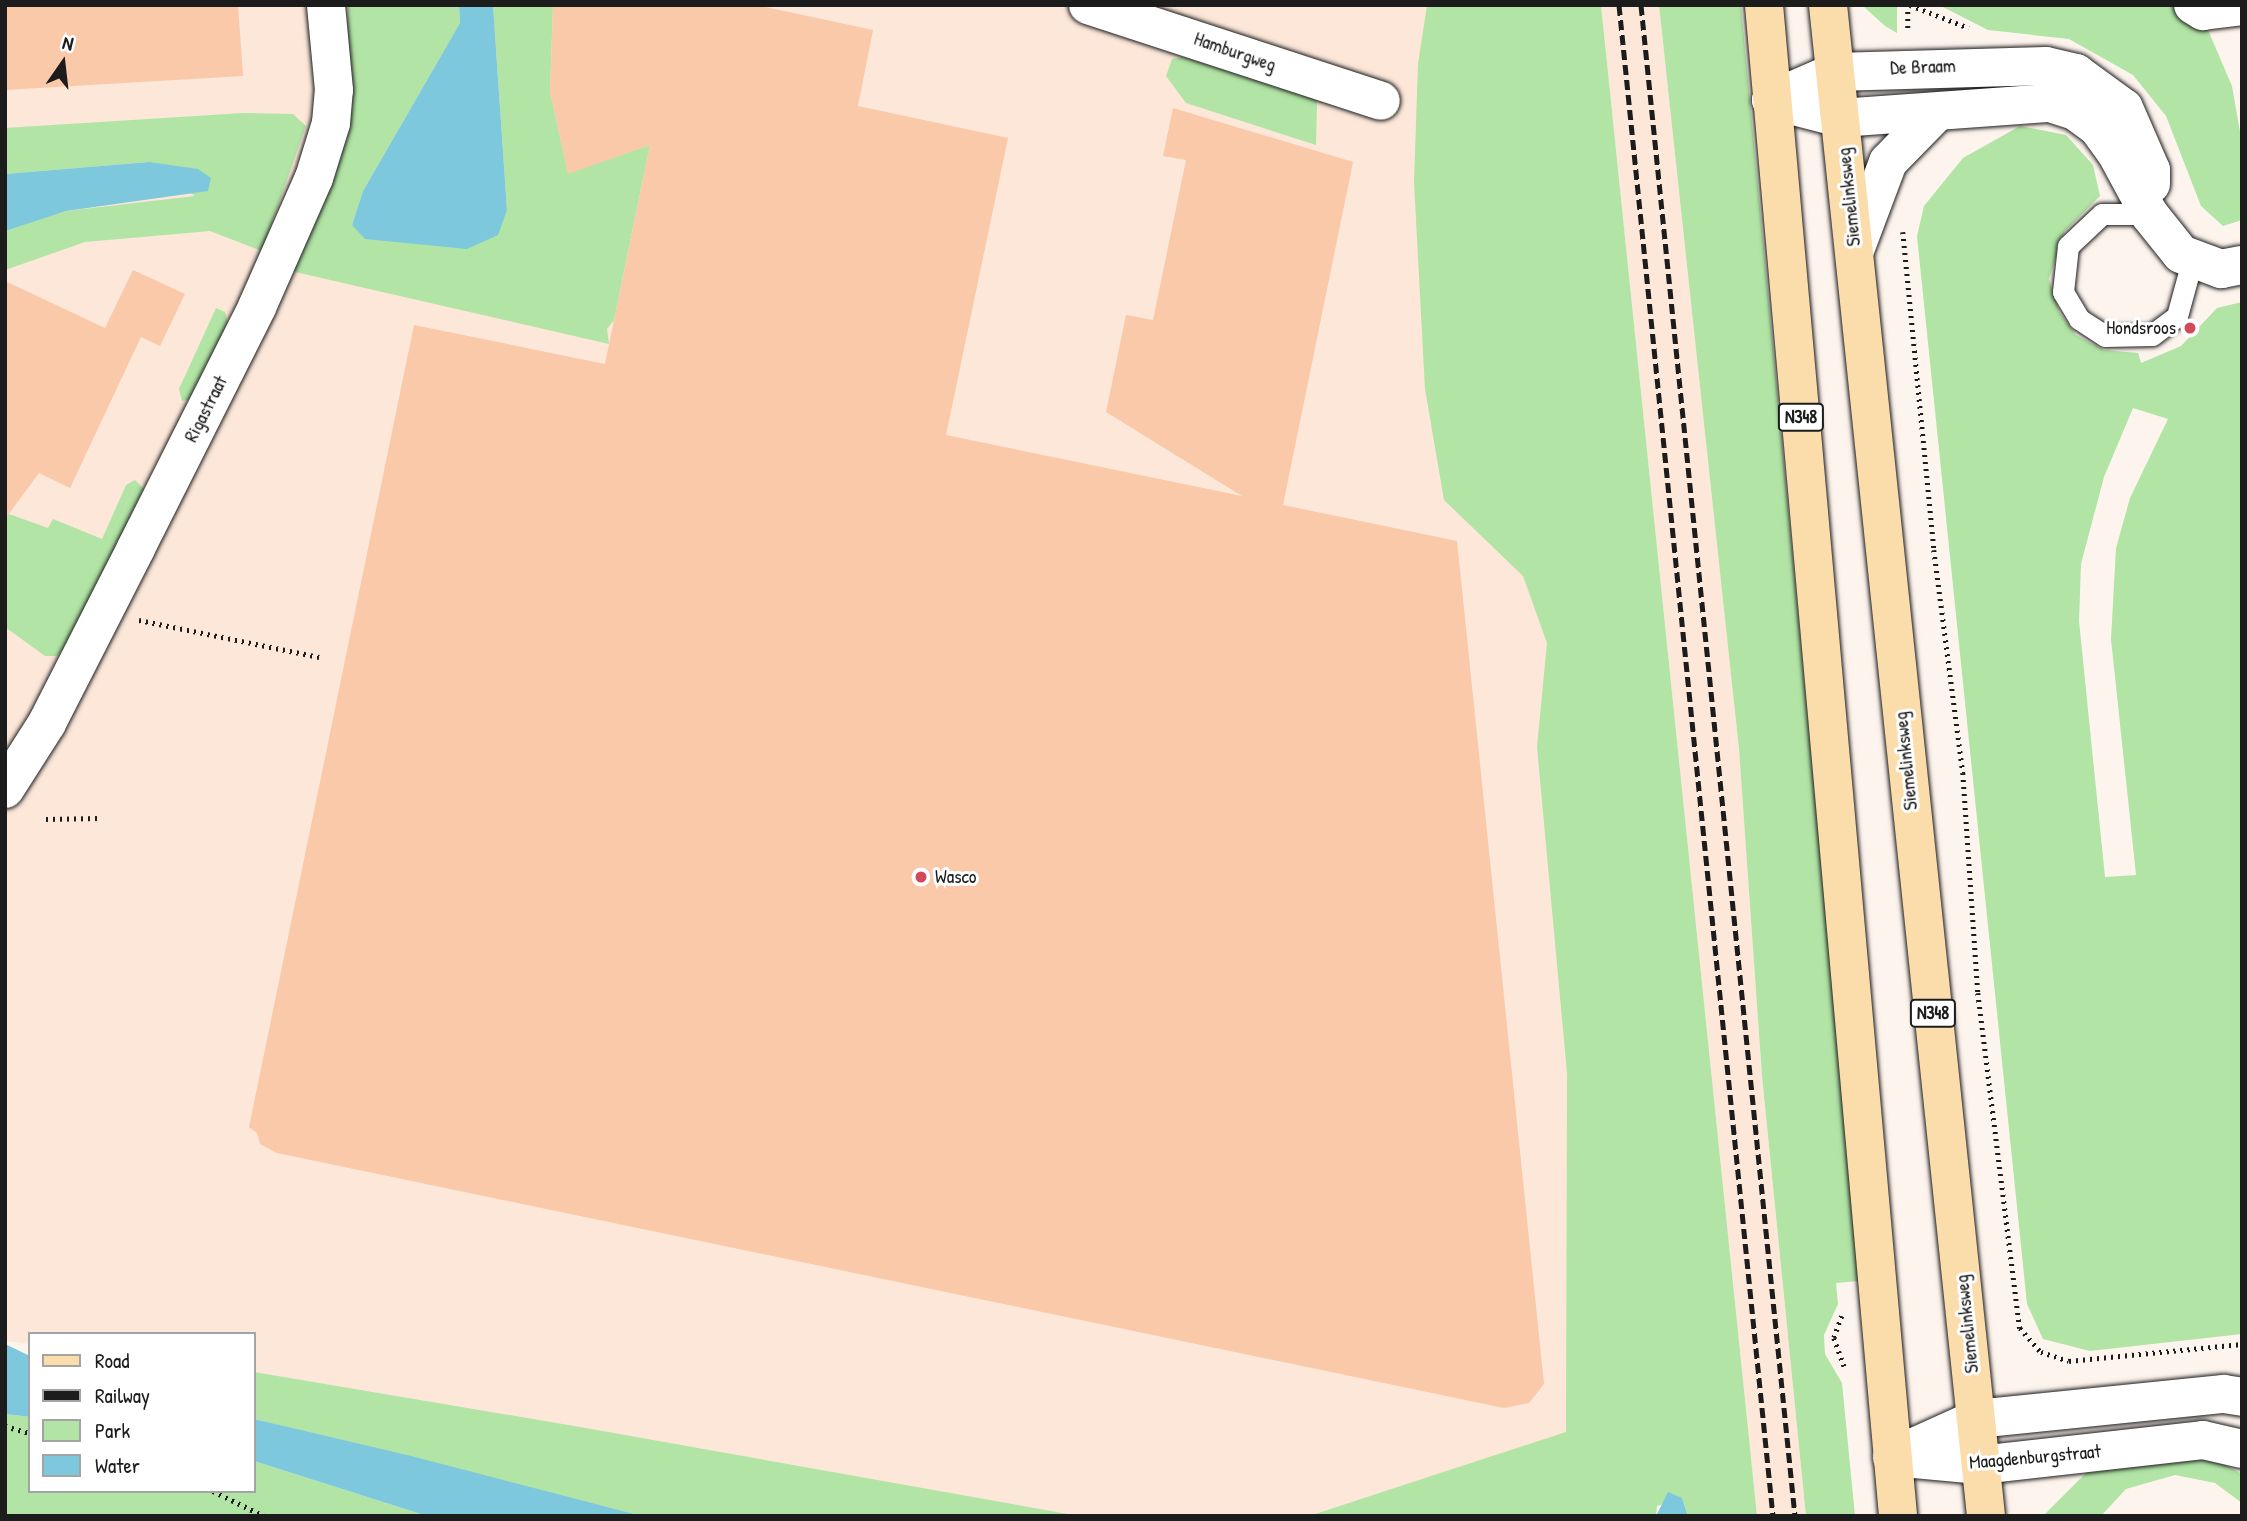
<!DOCTYPE html>
<html>
<head>
<meta charset="utf-8">
<style>
	body { margin:0 }
	#map { position:relative; width:2247px; height:1521px; overflow:hidden; background:#fef4ee; font-family:"Patrick Hand",sans-serif }
	div>[style] { position:absolute }
	[style*='--x'] { left:calc(var(--x)*1px); top:calc(var(--y)*1px); width:calc(var(--w)*1px); rotate:calc(var(--a)*1deg) }
	.built>* { inset:0; background:#fce7d9 }
	.green>* { inset:0; background:#b1e4a5 }
	.water>* { inset:0; background:#7ec8de }
	.building>* { inset:0; background:#f9c9a9 }
	.path>* { height:4.5px; margin-top:-2.25px; transform-origin:0; background:repeating-linear-gradient(90deg,#1c1c1c 0 2px,transparent 0 7px) }
	.roads { filter:drop-shadow(0 0 2px #1c1c1c) drop-shadow(0 0 2px #1c1c1c) }
	.service>* { height:21px; margin:-10.5px; padding:0 10.5px; transform-origin:10.5px; border-radius:10.5px; background:#fff }
	.minor>* { height:38px; margin:-19px; padding:0 19px; transform-origin:19px; border-radius:19px; background:#fff }
	.primary>* { height:38px; margin:-19px; padding:0 19px; transform-origin:19px; border-radius:19px; background:#faddab }
	.rail>* { height:5px; margin-top:-2.5px; transform-origin:0; background:repeating-linear-gradient(90deg,#1c1c1c 0 10px,transparent 0 15px) }
	.dots>* { width:19px; height:19px; translate:-50% -50%; box-sizing:border-box; border:4px solid #fff; border-radius:50% }
	span { translate:-50% -50%; white-space:nowrap; text-align:center; line-height:1.15; -webkit-text-stroke:6px #fff; paint-order:stroke }
	.shield-label span { padding:2px 5px; background:#fff; border:2px solid; border-radius:5px; -webkit-text-stroke-width:0 }
	.shield-label { font-size:18px; color:#1c1c1c; font-weight:700 }
	.street-label { font-size:19px; color:#1c1c1c }
	.poi-label { font-size:19px; color:#1c1c1c }
	.right { translate:-100% -50%; text-align:right }
	.left { translate:0 -50%; text-align:left }
	.frame { position:absolute; inset:0; border:7px solid #1c1c1c; pointer-events:none }
	.legend { position:absolute; left:28px; top:1332px; width:228px; height:161px; box-sizing:border-box; background:#fff; border:2px solid #a4a4a4; margin:0; padding:9px 12px; list-style:none; font-size:21px; color:#1c1c1c }
	.legend li { display:flex; align-items:center; gap:14px; height:35px }
	.legend b { width:35px; border:2px solid #a4a4a4 }
	.north { position:absolute; left:28px; top:28px; width:70px; height:70px; -webkit-text-stroke:5px #fff; paint-order:stroke; rotate:14deg; font-size:19px; font-weight:700; line-height:28px; text-align:center; color:#1c1c1c }
	.north::after { content:''; display:block; margin:auto; width:24px; height:32px; background:#1c1c1c; clip-path:polygon(50% 0,100% 100%,50% 72%,0 100%) }
</style>
</head>
<body>
<div id="map">
	<div class="built">
		<div style="clip-path:polygon(5px 5px,1550px 5px,1698px 1369px,1566px 1433px,1309px 1516px,1079px 1516px,254px 1372px,254px 1334px,30px 1334px,30px 1344px,5px 1341px)"></div>
		<div style="clip-path:polygon(1601px 5px,1659px 5px,1739px 749px,1762px 1077px,1806px 1516px,1757px 1516px)"></div>
	</div>
	<div class="green">
		<div style="clip-path:polygon(348px 5px,459px 5px,460px 23px,363px 191px,352px 225px,507px 210px,493px 5px,553px 5px,550px 92px,568px 173px,650px 145px,614px 320px,607px 329px,609px 344px,291px 271px,346px 108px)"></div>
		<div style="clip-path:polygon(1427px 5px,1601px 5px,1757px 1516px,1688px 1516px,1682px 1498px,1657px 1506px,1656px 1516px,1309px 1516px,1566px 1432px,1567px 1073px,1537px 747px,1547px 643px,1523px 576px,1444px 500px,1425px 389px,1414px 182px,1418px 64px)"></div>
		<div style="clip-path:polygon(1659px 5px,1741px 5px,1857px 1244px,1859px 1281px,1836px 1283px,1838px 1304px,1824px 1335px,1825px 1354px,1842px 1383px,1855px 1516px,1806px 1516px,1762px 1076px,1739px 749px)"></div>
		<div style="clip-path:polygon(1862px 5px,1897px 5px,1897px 33px,1885px 26px)"></div>
		<div style="clip-path:polygon(1939px 5px,2171px 5px,2208px 30px,2232px 86px,2242px 143px,2242px 220px,2223px 226px,2201px 206px,2166px 116px,2133px 75px,2069px 39px,1988px 30px)"></div>
		<div style="clip-path:polygon(1182px 57px,1303px 91px,1317px 102px,1316px 145px,1186px 103px,1166px 76px,1172px 59px)"></div>
		<div style="clip-path:polygon(243px 113px,293px 114px,306px 126px,262px 251px,210px 231px,85px 242px,5px 270px,5px 231px,13px 227px,66px 211px,195px 196px,149px 162px,5px 174px,5px 128px)"></div>
		<div style="clip-path:polygon(evenodd,2020px 126px,2066px 135px,2093px 165px,2100px 196px,2064px 232px,2049px 279px,2059px 312px,2076px 335px,2104px 350px,2138px 353px,2141px 363px,2181px 346px,2217px 308px,2242px 302px,2242px 1334px,2090px 1351px,2043px 1339px,2027px 1304px,1917px 236px,1924px 206px,1963px 158px,2020px 126px,2133px 408px,2168px 419px,2130px 498px,2116px 548px,2111px 639px,2136px 875px,2105px 877px,2079px 621px,2081px 564px,2104px 477px,2133px 408px)"></div>
		<div style="clip-path:polygon(216px 308px,225px 312px,228px 324px,192px 399px,182px 401px,179px 389px)"></div>
		<div style="clip-path:polygon(135px 480px,147px 492px,65px 647px,57px 656px,45px 656px,5px 627px,5px 519px,9px 514px,48px 528px,53px 519px,102px 539px,126px 485px)"></div>
		<div style="clip-path:polygon(254px 1372px,580px 1427px,1079px 1516px,642px 1516px,254px 1419px)"></div>
		<div style="clip-path:polygon(5px 1414px,30px 1417px,30px 1491px,254px 1491px,254px 1461px,427px 1516px,5px 1516px)"></div>
		<div style="clip-path:polygon(2181px 1454px,2218px 1461px,2242px 1474px,2242px 1503px,2215px 1483px,2175px 1475px,2126px 1489px,2101px 1516px,2043px 1516px,2088px 1471px)"></div>
	</div>
	<div class="water">
		<div style="clip-path:polygon(459px 5px,493px 5px,507px 210px,498px 235px,467px 249px,365px 239px,352px 225px,363px 191px,460px 23px)"></div>
		<div style="clip-path:polygon(149px 162px,198px 169px,211px 178px,208px 191px,66px 211px,5px 231px,5px 174px)"></div>
		<div style="clip-path:polygon(5px 1344px,30px 1356px,30px 1417px,5px 1414px)"></div>
		<div style="clip-path:polygon(254px 1419px,411px 1456px,642px 1516px,427px 1516px,254px 1461px)"></div>
		<div style="clip-path:polygon(1668px 1492px,1682px 1498px,1688px 1516px,1656px 1516px)"></div>
	</div>
	<div class="building">
		<div style="clip-path:polygon(5px 5px,238px 5px,243px 76px,5px 90px)"></div>
		<div style="clip-path:polygon(553px 5px,756px 5px,873px 30px,858px 106px,1008px 138px,946px 435px,1242px 496px,1106px 412px,1126px 315px,1153px 320px,1186px 160px,1163px 156px,1173px 108px,1353px 162px,1283px 505px,1457px 541px,1544px 1384px,1529px 1403px,1504px 1408px,277px 1153px,260px 1144px,257px 1133px,249px 1127px,414px 325px,605px 364px,650px 145px,568px 174px,550px 92px)"></div>
		<div style="clip-path:polygon(133px 270px,185px 294px,160px 346px,141px 337px,70px 488px,39px 473px,5px 519px,5px 281px,105px 328px)"></div>
	</div>
	<div class="path">
		<div style="--x:1908;--y:5;--w:27;--a:90"></div>
		<div style="--x:1910;--y:5;--w:63;--a:21.3"></div>
		<div style="--x:1903;--y:232;--w:320;--a:84.4"></div>
		<div style="--x:1934;--y:550;--w:225;--a:82.6"></div>
		<div style="--x:1963;--y:773;--w:221;--a:86.1"></div>
		<div style="--x:1978;--y:993;--w:338;--a:82.9"></div>
		<div style="--x:2020;--y:1328;--w:32;--a:49"></div>
		<div style="--x:2041;--y:1352;--w:29;--a:18"></div>
		<div style="--x:2069;--y:1361;--w:174;--a:-5.6"></div>
		<div style="--x:139;--y:620;--w:184;--a:11.6"></div>
		<div style="--x:46;--y:819;--w:54;--a:-1.1"></div>
		<div style="--x:1842;--y:1316;--w:23;--a:110"></div>
		<div style="--x:1834;--y:1338;--w:30;--a:70"></div>
		<div style="--x:5;--y:1426;--w:26;--a:16"></div>
		<div style="--x:213;--y:1491;--w:57;--a:26.1"></div>
	</div>
	<div class="roads">
		<div class="service">
			<div style="--x:2149;--y:214;--w:47;--a:180"></div>
			<div style="--x:2102;--y:214;--w:47;--a:136.7"></div>
			<div style="--x:2068;--y:246;--w:46;--a:96.2"></div>
			<div style="--x:2063;--y:292;--w:31;--a:59"></div>
			<div style="--x:2079;--y:319;--w:31;--a:33"></div>
			<div style="--x:2105;--y:336;--w:47;--a:-1.2"></div>
			<div style="--x:2152;--y:335;--w:31;--a:-37"></div>
			<div style="--x:2177;--y:316;--w:57;--a:-74.7"></div>
		</div>
		<div class="minor">
			<div style="--x:1088;--y:5;--w:308;--a:18.1"></div>
			<div style="--x:2193;--y:5;--w:12;--a:31"></div>
			<div style="--x:2203;--y:11;--w:39;--a:-7"></div>
			<div style="--x:1771;--y:100;--w:71;--a:14.6"></div>
			<div style="--x:1840;--y:118;--w:211;--a:-4.1"></div>
			<div style="--x:2050;--y:103;--w:26;--a:18"></div>
			<div style="--x:2075;--y:111;--w:29;--a:36"></div>
			<div style="--x:2098;--y:128;--w:29;--a:54"></div>
			<div style="--x:2115;--y:151;--w:72;--a:61.6"></div>
			<div style="--x:2149;--y:214;--w:51;--a:51.3"></div>
			<div style="--x:2181;--y:254;--w:43;--a:20.6"></div>
			<div style="--x:2221;--y:269;--w:21;--a:-11"></div>
			<div style="--x:1771;--y:100;--w:70;--a:-23.6"></div>
			<div style="--x:1835;--y:72;--w:211;--a:-1.6"></div>
			<div style="--x:2046;--y:66;--w:31;--a:13"></div>
			<div style="--x:2076;--y:73;--w:59;--a:36.1"></div>
			<div style="--x:2124;--y:108;--w:68;--a:66.5"></div>
			<div style="--x:2151;--y:170;--w:14;--a:90"></div>
			<div style="--x:1855;--y:250;--w:94;--a:-69.4"></div>
			<div style="--x:1888;--y:162;--w:69;--a:-45.6"></div>
			<div style="--x:5;--y:789;--w:78;--a:-57.5"></div>
			<div style="--x:47;--y:723;--w:196;--a:-63"></div>
			<div style="--x:136;--y:548;--w:270;--a:-63.3"></div>
			<div style="--x:257;--y:307;--w:141;--a:-66.2"></div>
			<div style="--x:314;--y:178;--w:58;--a:-72.8"></div>
			<div style="--x:331;--y:123;--w:33;--a:-85"></div>
			<div style="--x:334;--y:90;--w:85;--a:-95.4"></div>
			<div style="--x:1892;--y:1457;--w:92;--a:-24.3"></div>
			<div style="--x:1976;--y:1419;--w:249;--a:-5.8"></div>
			<div style="--x:2224;--y:1394;--w:18;--a:9"></div>
			<div style="--x:1893;--y:1457;--w:87;--a:5.3"></div>
			<div style="--x:1980;--y:1465;--w:224;--a:-6.4"></div>
			<div style="--x:2203;--y:1440;--w:40;--a:13"></div>
		</div>
		<div class="primary">
			<div style="--x:1764;--y:5;--w:1517;--a:84.93"></div>
			<div style="--x:1828;--y:5;--w:1519;--a:84.03"></div>
		</div>
	</div>
	<div class="rail">
		<div style="--x:1619;--y:5;--w:1519;--a:84.18"></div>
		<div style="--x:1641;--y:5;--w:1519;--a:84.18"></div>
	</div>
	<div class="dots">
		<div style="left:2190px;top:328px;background:#d1495b"></div>
		<div style="left:921px;top:877px;background:#d1495b"></div>
	</div>
	<div class="shield-label">
		<span style="left:1801px;top:417px">N348</span>
		<span style="left:1933px;top:1013px">N348</span>
	</div>
	<div class="street-label">
		<span style="left:1235px;top:52px;rotate:19deg">Hamburgweg</span>
		<span style="left:1923px;top:67px;rotate:-2deg">De Braam</span>
		<span style="left:1849px;top:197px;rotate:-96deg">Siemelinksweg</span>
		<span style="left:206px;top:409px;rotate:-63deg">Rigastraat</span>
		<span style="left:1906px;top:761px;rotate:-96deg">Siemelinksweg</span>
		<span style="left:1967px;top:1324px;rotate:-96deg">Siemelinksweg</span>
		<span style="left:2035px;top:1457px;rotate:-5deg">Maagdenburgstraat</span>
	</div>
	<div class="poi-label">
		<span class="right" style="left:2176px;top:328px">Hondsroos</span>
		<span class="left" style="left:935px;top:877px">Wasco</span>
	</div>
	<div class="frame"></div>
	<ul class="legend">
	<li><b style="height:9px;background:#faddab"></b>Road</li>
	<li><b style="height:9px;background:#1c1c1c"></b>Railway</li>
	<li><b style="height:19px;background:#b1e4a5"></b>Park</li>
	<li><b style="height:19px;background:#7ec8de"></b>Water</li>
	</ul>
	<div class="north">N</div>
</div>
</body>
</html>
